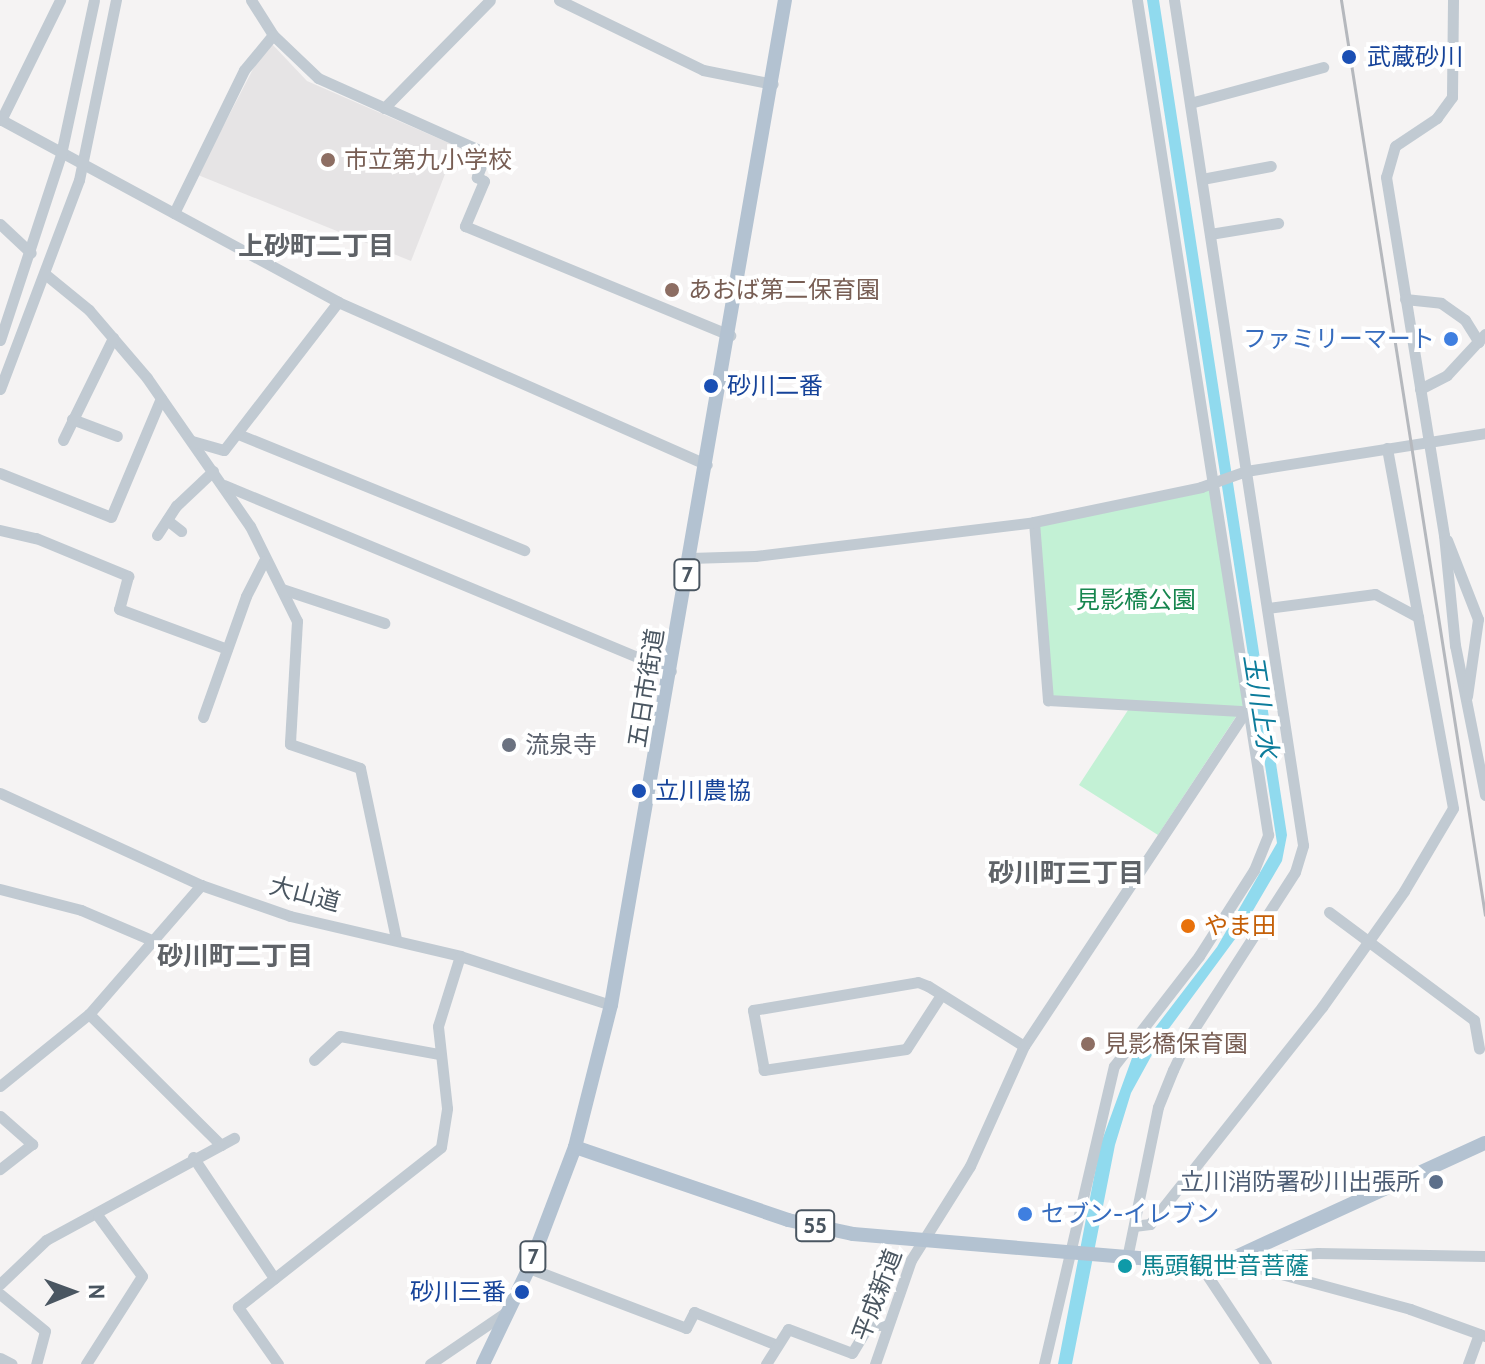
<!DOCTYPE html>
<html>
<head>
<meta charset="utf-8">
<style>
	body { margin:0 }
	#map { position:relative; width:1485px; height:1364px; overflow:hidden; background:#f5f3f3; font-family:Cabin,"Noto Sans JP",sans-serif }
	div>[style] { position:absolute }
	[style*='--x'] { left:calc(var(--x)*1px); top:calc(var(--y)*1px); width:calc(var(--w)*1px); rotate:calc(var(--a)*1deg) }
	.education>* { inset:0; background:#e6e4e5 }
	.green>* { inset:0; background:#c3f1d5 }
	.water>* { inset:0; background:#90daee }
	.minor>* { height:11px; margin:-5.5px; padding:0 5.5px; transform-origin:5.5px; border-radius:5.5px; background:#c1cad2 }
	.major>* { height:14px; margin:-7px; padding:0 7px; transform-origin:7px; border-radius:7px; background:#b3c2d1 }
	.rail>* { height:3px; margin:-1.5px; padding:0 1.5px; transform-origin:1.5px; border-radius:1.5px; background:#b5b8bd }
	.dots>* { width:22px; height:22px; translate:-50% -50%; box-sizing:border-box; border:4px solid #fff; border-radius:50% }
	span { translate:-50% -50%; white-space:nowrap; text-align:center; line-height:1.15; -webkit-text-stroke:8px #fff; paint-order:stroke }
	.shield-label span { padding:2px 6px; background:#fff; border:2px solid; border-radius:6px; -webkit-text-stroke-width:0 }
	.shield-label { font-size:22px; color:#4a5661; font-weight:700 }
	.transit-label { font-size:24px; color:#164399 }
	.left { translate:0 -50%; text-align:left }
	.right { translate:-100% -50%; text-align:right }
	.education-label { font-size:24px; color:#785e54 }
	.shop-label { font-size:24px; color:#366cbe }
	.park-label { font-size:24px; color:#17864f }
	.street-label { font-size:24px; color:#4a5661 }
	.worship-label { font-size:24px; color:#5b616d }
	.food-label { font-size:24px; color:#c56008 }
	.service-label { font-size:24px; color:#4e5e75 }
	.culture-label { font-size:24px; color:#0d838f }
	.neighbourhood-label { font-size:26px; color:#5f6368; font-weight:700 }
	.water-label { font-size:26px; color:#0c7c9b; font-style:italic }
	.north { position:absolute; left:32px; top:1252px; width:80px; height:80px; -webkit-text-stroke:6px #fff; paint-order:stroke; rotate:89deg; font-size:22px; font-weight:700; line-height:32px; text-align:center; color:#4a5661 }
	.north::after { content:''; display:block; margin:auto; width:28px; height:36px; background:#4a5661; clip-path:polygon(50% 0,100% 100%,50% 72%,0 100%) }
</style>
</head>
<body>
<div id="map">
	<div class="education">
		<div style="clip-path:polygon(266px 44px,272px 44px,307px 81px,456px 146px,411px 261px,198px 175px)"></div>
	</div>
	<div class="green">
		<div style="clip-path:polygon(1215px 484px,1245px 703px,1158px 835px,1079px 785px,1132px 704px,1051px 696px,1036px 526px)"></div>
	</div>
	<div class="water">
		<div style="clip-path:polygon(1147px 0,1159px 0,1287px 835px,1282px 861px,1241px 931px,1159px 1042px,1131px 1093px,1115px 1145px,1072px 1364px,1058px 1364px,1100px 1146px,1132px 1058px,1217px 947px,1277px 843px)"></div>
	</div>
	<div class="minor">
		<div style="--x:251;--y:0;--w:41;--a:57.8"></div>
		<div style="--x:273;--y:35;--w:62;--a:43.7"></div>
		<div style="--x:318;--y:78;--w:184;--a:24.1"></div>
		<div style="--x:486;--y:153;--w:26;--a:111"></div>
		<div style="--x:477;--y:177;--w:8;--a:30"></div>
		<div style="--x:484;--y:181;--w:49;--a:112.9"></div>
		<div style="--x:465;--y:226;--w:287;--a:22.4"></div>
		<div style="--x:559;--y:0;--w:160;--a:25.9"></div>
		<div style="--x:703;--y:70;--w:71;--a:11.3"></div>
		<div style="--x:1453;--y:0;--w:97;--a:90.6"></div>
		<div style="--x:1452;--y:97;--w:26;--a:126"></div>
		<div style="--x:1437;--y:118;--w:50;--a:146.3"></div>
		<div style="--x:1395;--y:146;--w:32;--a:106"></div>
		<div style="--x:1386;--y:177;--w:363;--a:80.8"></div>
		<div style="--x:1444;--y:535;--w:111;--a:84.3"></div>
		<div style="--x:1455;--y:645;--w:153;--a:78.7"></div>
		<div style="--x:1190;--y:103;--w:138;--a:-15.1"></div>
		<div style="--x:384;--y:108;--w:151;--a:-45.5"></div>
		<div style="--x:0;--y:119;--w:384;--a:28.4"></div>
		<div style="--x:338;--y:302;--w:403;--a:23.8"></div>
		<div style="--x:1;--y:120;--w:134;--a:-63.8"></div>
		<div style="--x:1202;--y:179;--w:70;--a:-10.7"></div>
		<div style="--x:174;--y:213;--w:159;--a:-63.9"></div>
		<div style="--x:244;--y:70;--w:45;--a:-50.4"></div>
		<div style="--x:0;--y:224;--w:42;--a:43.1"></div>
		<div style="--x:1210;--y:234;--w:69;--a:-9.2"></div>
		<div style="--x:45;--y:274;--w:57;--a:39.3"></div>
		<div style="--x:89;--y:310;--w:89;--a:49.5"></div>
		<div style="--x:147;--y:378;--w:180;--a:55.2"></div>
		<div style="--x:250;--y:526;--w:106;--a:63.7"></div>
		<div style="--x:297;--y:621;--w:123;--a:93.3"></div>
		<div style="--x:290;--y:744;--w:74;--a:18.9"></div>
		<div style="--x:360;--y:768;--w:175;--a:78.1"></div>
		<div style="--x:1405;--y:299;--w:36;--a:6"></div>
		<div style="--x:1441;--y:303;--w:29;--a:35"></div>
		<div style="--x:1465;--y:320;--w:26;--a:58"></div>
		<div style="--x:0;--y:340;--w:196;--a:-71.8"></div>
		<div style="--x:61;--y:154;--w:157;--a:-77.9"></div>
		<div style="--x:0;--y:389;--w:223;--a:-69.3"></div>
		<div style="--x:79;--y:180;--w:184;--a:-78.4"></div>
		<div style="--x:1420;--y:389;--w:30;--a:-27"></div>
		<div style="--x:1447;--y:375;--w:56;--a:-47.2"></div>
		<div style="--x:72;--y:419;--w:48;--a:20.7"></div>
		<div style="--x:238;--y:434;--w:309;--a:22.1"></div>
		<div style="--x:63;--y:440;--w:114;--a:-63.9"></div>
		<div style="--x:192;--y:441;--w:33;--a:16"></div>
		<div style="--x:224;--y:450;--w:187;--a:-52.4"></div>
		<div style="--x:0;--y:473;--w:119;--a:21.6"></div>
		<div style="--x:111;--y:517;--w:129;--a:-67.2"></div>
		<div style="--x:224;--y:485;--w:484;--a:22.6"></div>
		<div style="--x:167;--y:520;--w:18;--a:38"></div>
		<div style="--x:1034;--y:522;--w:179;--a:85.5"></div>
		<div style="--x:1048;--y:700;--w:193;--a:3.3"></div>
		<div style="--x:0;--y:530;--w:37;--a:13"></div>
		<div style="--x:36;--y:538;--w:100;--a:22.4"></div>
		<div style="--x:128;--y:576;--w:34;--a:105"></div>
		<div style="--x:119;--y:609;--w:115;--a:20.3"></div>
		<div style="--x:157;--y:535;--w:35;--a:-57"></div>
		<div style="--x:176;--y:506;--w:51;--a:-43.4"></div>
		<div style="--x:1447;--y:540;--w:85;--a:68.6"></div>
		<div style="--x:1478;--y:619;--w:78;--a:98.1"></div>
		<div style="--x:690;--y:558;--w:65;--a:-1.8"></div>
		<div style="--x:755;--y:556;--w:281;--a:-6.9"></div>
		<div style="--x:1034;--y:522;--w:171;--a:-11.8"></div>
		<div style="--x:1201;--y:487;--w:48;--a:-19.6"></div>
		<div style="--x:1246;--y:471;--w:242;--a:-9"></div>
		<div style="--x:282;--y:589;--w:108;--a:18.4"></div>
		<div style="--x:1267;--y:608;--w:109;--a:-7.4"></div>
		<div style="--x:1375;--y:594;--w:49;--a:28.1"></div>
		<div style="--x:203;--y:717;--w:128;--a:-70.4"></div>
		<div style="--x:246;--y:596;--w:39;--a:-63"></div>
		<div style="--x:0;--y:793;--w:221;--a:24.6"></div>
		<div style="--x:201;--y:885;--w:94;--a:19.2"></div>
		<div style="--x:290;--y:916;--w:175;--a:13.2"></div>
		<div style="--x:460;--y:956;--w:159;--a:18"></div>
		<div style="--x:0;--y:889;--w:84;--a:14.5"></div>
		<div style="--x:81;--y:910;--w:82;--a:23.1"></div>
		<div style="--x:1329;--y:912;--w:181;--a:36.7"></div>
		<div style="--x:1474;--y:1020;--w:29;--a:80"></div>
		<div style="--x:941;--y:995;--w:64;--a:122.9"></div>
		<div style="--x:906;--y:1049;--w:144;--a:171.6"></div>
		<div style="--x:764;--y:1070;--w:61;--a:-100.4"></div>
		<div style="--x:753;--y:1010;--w:167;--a:-9.6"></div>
		<div style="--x:918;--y:982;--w:11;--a:22"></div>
		<div style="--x:928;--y:986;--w:113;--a:32"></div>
		<div style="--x:89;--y:1014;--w:186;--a:44.8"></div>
		<div style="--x:314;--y:1060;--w:35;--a:-43"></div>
		<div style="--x:340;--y:1036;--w:101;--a:10.3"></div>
		<div style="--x:0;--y:1086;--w:114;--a:-39"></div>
		<div style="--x:89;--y:1014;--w:171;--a:-49"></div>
		<div style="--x:0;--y:1116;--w:43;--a:41.2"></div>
		<div style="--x:32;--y:1144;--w:41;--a:142"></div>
		<div style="--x:193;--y:1157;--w:146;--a:56.2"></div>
		<div style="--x:1134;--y:1226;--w:16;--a:-7"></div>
		<div style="--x:1150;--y:1224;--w:277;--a:-51.6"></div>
		<div style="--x:1322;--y:1007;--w:142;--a:-54.7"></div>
		<div style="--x:1404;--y:891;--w:96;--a:-59.4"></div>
		<div style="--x:1453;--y:808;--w:366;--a:-100.4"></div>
		<div style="--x:1251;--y:1250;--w:12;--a:35"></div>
		<div style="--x:1261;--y:1257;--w:57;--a:-4"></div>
		<div style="--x:1318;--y:1253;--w:167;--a:1"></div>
		<div style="--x:1127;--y:1258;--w:154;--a:-78.4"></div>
		<div style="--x:1158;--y:1107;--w:40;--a:-68"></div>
		<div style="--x:1173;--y:1070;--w:35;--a:-65"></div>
		<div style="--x:1188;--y:1038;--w:197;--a:-57.2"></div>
		<div style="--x:1295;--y:872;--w:28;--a:-73"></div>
		<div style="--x:1303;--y:845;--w:855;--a:-98.68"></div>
		<div style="--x:1229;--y:1260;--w:188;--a:15.1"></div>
		<div style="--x:1410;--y:1309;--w:80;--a:19.8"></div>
		<div style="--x:1199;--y:1263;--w:121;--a:56.4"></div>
		<div style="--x:529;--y:1268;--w:168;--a:20.9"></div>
		<div style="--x:686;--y:1328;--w:18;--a:-63"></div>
		<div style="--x:694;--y:1312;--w:89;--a:21.7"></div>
		<div style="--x:0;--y:1284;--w:64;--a:-43.7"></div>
		<div style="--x:46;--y:1240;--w:214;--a:-28.5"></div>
		<div style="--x:0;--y:1294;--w:58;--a:39.4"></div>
		<div style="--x:45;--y:1331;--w:34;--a:105"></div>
		<div style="--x:0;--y:1358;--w:13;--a:27"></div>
		<div style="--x:86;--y:1364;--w:104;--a:-57.5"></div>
		<div style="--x:142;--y:1276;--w:74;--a:-126.3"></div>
		<div style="--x:278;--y:1364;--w:70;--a:-125.1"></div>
		<div style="--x:238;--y:1307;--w:258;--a:-38.2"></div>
		<div style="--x:441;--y:1147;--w:39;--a:-81"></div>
		<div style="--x:447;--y:1108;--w:82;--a:-96.3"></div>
		<div style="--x:438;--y:1026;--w:73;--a:-72.6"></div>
		<div style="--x:430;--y:1364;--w:94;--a:-34.2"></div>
		<div style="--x:766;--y:1364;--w:41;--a:-57.8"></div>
		<div style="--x:788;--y:1329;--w:68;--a:20.6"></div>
		<div style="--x:852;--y:1353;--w:33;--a:-59"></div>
		<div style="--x:869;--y:1325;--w:16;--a:0"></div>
		<div style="--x:875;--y:1364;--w:110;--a:-70.9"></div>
		<div style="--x:911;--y:1260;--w:111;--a:-57.9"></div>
		<div style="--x:970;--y:1166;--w:132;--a:-65.8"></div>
		<div style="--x:1024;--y:1046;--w:410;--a:-56.5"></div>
		<div style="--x:1044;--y:1364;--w:306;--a:-76.8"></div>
		<div style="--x:1114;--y:1066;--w:139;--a:-52.3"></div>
		<div style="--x:1199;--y:956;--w:102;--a:-57.4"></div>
		<div style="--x:1254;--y:870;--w:38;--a:-68"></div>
		<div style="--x:1268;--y:835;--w:845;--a:-98.92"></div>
		<div style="--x:1468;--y:1364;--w:32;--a:-70"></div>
	</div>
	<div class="major">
		<div style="--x:575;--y:1147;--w:225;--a:18.9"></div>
		<div style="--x:788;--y:1220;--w:66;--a:12.2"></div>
		<div style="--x:853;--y:1234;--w:347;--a:4.8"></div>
		<div style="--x:1199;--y:1263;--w:30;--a:-6"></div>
		<div style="--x:1229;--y:1260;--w:281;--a:-24.6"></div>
		<div style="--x:483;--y:1364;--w:106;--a:-64.4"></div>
		<div style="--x:529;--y:1268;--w:129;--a:-69.2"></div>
		<div style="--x:575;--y:1147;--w:146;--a:-75.8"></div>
		<div style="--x:611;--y:1005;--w:1020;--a:-80.18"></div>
	</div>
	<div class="rail">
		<div style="--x:1341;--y:0;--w:926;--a:81.06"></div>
	</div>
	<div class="dots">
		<div style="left:1349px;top:57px;background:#1a4fb4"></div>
		<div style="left:328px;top:160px;background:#8d6e63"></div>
		<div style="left:672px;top:290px;background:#8d6e63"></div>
		<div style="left:1451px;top:339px;background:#3f7fe0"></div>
		<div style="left:711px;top:386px;background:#1a4fb4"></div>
		<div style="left:509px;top:745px;background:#6b7280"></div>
		<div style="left:639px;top:791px;background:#1a4fb4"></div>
		<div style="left:1188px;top:926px;background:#e8710a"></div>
		<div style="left:1088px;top:1044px;background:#8d6e63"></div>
		<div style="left:1436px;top:1182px;background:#5c6f8a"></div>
		<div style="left:1025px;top:1214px;background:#3f7fe0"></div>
		<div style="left:1125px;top:1266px;background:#0f9aa8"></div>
		<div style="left:522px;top:1292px;background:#1a4fb4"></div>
	</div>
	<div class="shield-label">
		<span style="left:687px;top:575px">7</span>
		<span style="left:815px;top:1226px">55</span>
		<span style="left:533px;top:1257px">7</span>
	</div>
	<div class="transit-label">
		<span class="left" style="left:1367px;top:57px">武蔵砂川</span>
		<span class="left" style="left:727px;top:386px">砂川二番</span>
		<span class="left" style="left:655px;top:791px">立川農協</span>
		<span class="right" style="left:506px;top:1292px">砂川三番</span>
	</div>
	<div class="education-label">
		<span class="left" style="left:344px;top:160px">市立第九小学校</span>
		<span class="left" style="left:688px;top:290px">あおば第二保育園</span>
		<span class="left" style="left:1104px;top:1044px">見影橋保育園</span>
	</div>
	<div class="shop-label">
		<span class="right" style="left:1435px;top:339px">ファミリーマート</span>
		<span class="left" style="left:1041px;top:1214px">セブン-イレブン</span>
	</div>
	<div class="park-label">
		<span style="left:1136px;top:600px">見影橋公園</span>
	</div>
	<div class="street-label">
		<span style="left:646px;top:688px;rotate:-81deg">五日市街道</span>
		<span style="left:305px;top:894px;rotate:15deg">大山道</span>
		<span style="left:877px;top:1295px;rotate:-69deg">平成新道</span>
	</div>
	<div class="worship-label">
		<span class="left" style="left:525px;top:745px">流泉寺</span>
	</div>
	<div class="food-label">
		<span class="left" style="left:1204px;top:926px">やま田</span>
	</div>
	<div class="service-label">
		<span class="right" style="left:1420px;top:1182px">立川消防署砂川出張所</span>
	</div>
	<div class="culture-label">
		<span class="left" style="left:1141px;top:1266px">馬頭観世音菩薩</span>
	</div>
	<div class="neighbourhood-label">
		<span style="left:316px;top:247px">上砂町二丁目</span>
		<span style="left:1066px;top:874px">砂川町三丁目</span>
		<span style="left:235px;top:957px">砂川町二丁目</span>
	</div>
	<div class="water-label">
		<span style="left:1260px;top:706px;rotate:81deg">玉川上水</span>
	</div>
	<div class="north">N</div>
</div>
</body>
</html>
